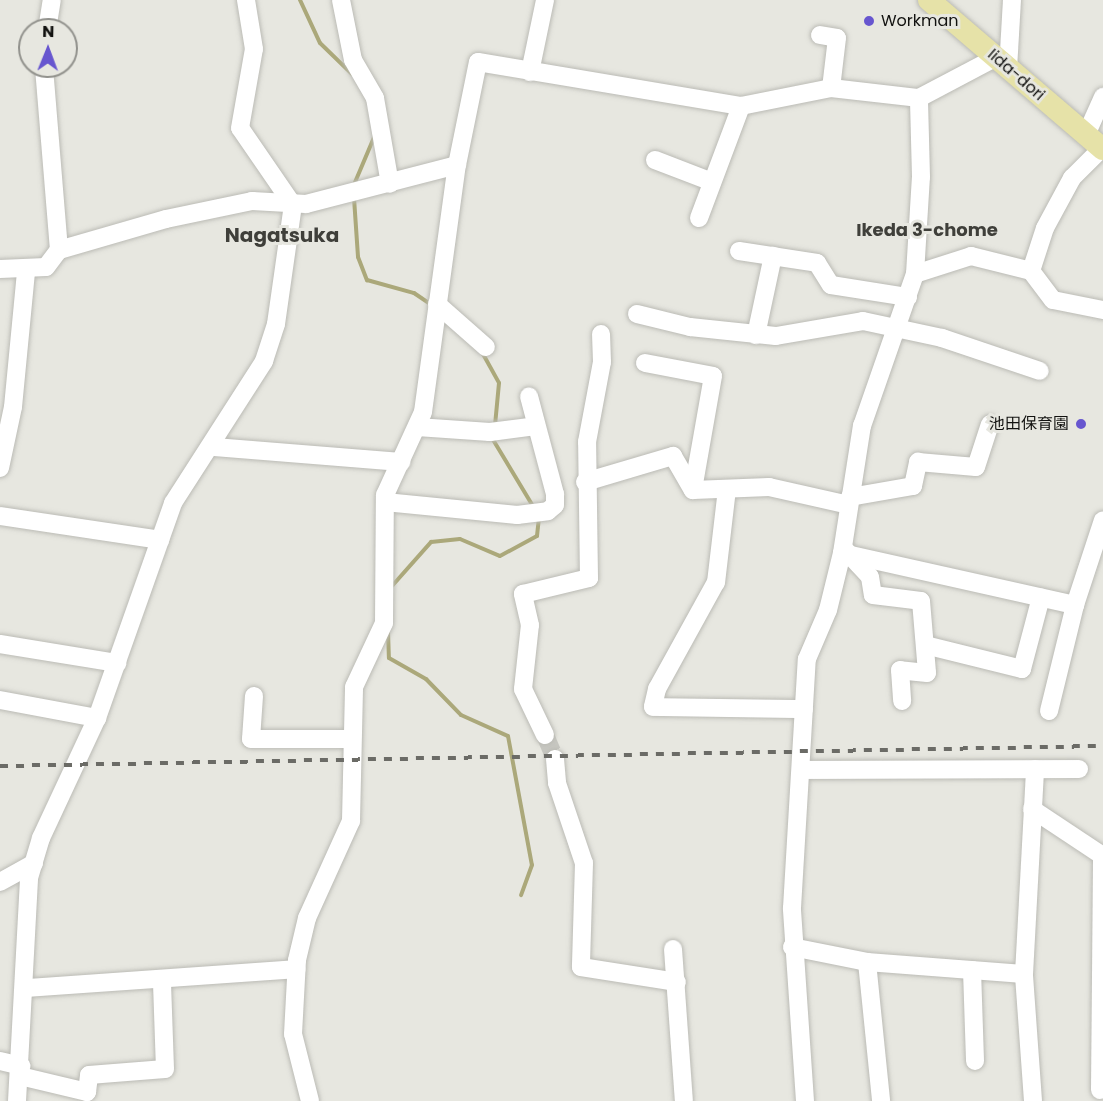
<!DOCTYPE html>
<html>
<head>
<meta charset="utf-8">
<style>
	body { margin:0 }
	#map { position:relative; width:1103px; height:1101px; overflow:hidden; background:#e7e7e0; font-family:Poppins,"Noto Sans JP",sans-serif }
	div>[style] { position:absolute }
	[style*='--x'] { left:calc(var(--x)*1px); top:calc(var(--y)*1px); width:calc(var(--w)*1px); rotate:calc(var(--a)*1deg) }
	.stream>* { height:4px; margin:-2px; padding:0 2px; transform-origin:2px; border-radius:2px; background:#aba87a }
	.minor-tunnel>* { height:18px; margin-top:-9px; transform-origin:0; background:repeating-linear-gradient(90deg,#c7c7c1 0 18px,transparent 0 27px) }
	.roads { filter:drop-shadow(0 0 2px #bbbbb5) drop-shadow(0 0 2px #bbbbb5) }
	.minor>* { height:18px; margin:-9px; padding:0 9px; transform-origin:9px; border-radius:9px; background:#fff }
	.major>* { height:22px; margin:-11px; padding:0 11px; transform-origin:11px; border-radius:11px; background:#e6e2a8 }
	.rail>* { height:4px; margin-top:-2px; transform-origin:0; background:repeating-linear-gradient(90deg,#6b6b66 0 8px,transparent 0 16px) }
	.dots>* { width:16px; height:16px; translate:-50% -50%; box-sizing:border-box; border:3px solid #e7e7e0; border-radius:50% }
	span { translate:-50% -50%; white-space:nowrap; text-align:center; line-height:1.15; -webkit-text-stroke:6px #e7e7e0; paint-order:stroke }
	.poi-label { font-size:16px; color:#121210 }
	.left { translate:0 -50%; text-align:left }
	.right { translate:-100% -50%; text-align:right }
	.street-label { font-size:16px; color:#121210 }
	.neighbourhood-label { font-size:18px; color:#3f3f3a; font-weight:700 }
	.quarter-label { font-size:20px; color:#3f3f3a; font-weight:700 }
	.north { position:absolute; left:18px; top:18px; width:60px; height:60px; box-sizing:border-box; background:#e7e7e0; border:2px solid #92928d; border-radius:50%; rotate:1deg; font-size:16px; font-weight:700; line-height:24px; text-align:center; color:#121210 }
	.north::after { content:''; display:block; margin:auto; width:21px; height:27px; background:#6756cf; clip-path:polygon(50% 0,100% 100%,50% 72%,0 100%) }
</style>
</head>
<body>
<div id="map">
	<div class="stream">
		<div style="--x:300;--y:0;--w:47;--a:65.1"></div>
		<div style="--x:320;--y:43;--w:45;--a:44.1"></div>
		<div style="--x:353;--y:187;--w:56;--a:-67.1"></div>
		<div style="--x:354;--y:198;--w:59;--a:86.1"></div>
		<div style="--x:358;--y:257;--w:25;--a:69"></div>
		<div style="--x:367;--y:280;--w:49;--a:15.5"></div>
		<div style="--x:414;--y:293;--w:22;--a:34"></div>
		<div style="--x:483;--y:354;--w:33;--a:61"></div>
		<div style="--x:499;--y:383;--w:42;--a:95.4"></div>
		<div style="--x:492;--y:438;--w:82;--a:59"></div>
		<div style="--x:392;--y:586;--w:59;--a:-48.4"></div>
		<div style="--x:431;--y:542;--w:29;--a:-6"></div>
		<div style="--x:460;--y:539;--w:43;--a:23"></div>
		<div style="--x:500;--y:556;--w:42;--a:-28.4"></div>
		<div style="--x:537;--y:536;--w:19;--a:-84"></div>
		<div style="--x:388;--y:632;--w:26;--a:88"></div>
		<div style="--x:389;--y:658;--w:43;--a:29.6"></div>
		<div style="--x:426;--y:679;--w:50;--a:45.8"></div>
		<div style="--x:461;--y:715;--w:51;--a:24.1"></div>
		<div style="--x:508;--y:736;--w:131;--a:79.5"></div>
		<div style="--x:532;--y:865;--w:32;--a:110"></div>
	</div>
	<div class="minor-tunnel">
		<div style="--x:545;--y:735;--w:26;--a:67"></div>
	</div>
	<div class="roads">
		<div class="minor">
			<div style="--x:341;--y:0;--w:61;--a:78.7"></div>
			<div style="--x:353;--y:60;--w:44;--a:59.9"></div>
			<div style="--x:375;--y:98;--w:87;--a:80.1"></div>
			<div style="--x:47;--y:30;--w:30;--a:-81"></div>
			<div style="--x:820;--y:35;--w:17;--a:10"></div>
			<div style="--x:837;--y:38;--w:50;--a:96.8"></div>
			<div style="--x:1008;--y:69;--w:69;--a:-86.7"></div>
			<div style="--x:530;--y:72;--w:74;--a:-78.2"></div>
			<div style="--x:1086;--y:135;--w:42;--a:-65.9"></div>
			<div style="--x:655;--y:160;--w:61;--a:21.1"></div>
			<div style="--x:699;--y:218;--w:120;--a:-69.4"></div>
			<div style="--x:59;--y:250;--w:111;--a:-16.2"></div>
			<div style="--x:166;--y:219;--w:88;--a:-11.8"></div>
			<div style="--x:252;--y:201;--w:54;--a:3.2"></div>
			<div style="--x:306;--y:204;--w:156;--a:-14.5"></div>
			<div style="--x:739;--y:251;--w:79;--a:8.7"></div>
			<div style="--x:817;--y:263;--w:26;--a:58"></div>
			<div style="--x:831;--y:285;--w:78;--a:8.9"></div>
			<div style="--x:0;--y:269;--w:46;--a:-2.5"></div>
			<div style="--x:46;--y:267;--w:21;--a:-53"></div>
			<div style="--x:59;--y:250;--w:185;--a:-94.7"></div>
			<div style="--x:1031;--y:271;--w:45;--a:-72"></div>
			<div style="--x:1045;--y:228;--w:57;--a:-61.6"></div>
			<div style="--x:1072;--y:178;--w:42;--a:-45"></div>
			<div style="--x:915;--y:274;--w:59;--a:-17.8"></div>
			<div style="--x:971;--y:256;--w:62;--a:14"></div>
			<div style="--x:1031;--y:271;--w:36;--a:53"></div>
			<div style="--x:1053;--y:300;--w:51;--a:11.3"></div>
			<div style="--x:437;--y:304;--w:65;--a:41.3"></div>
			<div style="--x:637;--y:314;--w:55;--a:13.8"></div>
			<div style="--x:690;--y:327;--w:86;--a:6"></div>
			<div style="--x:776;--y:336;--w:88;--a:-9.8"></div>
			<div style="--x:863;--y:321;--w:81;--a:12.1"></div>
			<div style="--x:942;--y:338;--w:103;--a:18.6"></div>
			<div style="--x:756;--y:335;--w:81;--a:-77.9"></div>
			<div style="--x:645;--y:363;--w:69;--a:10.8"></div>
			<div style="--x:713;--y:376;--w:116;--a:100"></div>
			<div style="--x:417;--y:427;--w:73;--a:3.9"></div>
			<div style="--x:490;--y:432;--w:46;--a:-7.4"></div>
			<div style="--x:214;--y:447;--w:188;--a:4.6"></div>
			<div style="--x:0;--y:468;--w:62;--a:-78"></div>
			<div style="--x:13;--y:407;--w:137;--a:-84.5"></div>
			<div style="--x:585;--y:482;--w:92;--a:-16.5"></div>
			<div style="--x:673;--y:456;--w:39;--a:60"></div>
			<div style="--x:693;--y:490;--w:76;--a:-2.3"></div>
			<div style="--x:769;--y:487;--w:82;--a:12.7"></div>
			<div style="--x:727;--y:489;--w:94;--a:96.7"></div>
			<div style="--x:716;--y:582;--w:122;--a:118.9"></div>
			<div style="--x:657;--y:689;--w:18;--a:103"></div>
			<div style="--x:653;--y:707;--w:151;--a:0.8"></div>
			<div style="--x:850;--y:497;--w:64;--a:-9.9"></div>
			<div style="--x:913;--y:486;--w:25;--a:-78"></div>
			<div style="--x:918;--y:462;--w:58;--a:4.9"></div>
			<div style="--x:976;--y:467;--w:45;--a:-72"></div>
			<div style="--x:385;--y:502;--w:133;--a:5.6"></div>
			<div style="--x:517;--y:515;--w:31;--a:-7"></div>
			<div style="--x:548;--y:511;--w:9;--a:-41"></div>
			<div style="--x:555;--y:505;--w:11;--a:-90"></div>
			<div style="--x:555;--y:494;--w:101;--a:-104.9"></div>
			<div style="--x:0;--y:516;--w:162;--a:8.5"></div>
			<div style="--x:846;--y:551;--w:35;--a:47"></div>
			<div style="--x:870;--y:577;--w:18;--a:81"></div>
			<div style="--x:873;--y:595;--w:48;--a:7.1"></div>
			<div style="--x:921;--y:601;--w:72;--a:85.2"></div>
			<div style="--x:927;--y:673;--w:27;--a:-174"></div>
			<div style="--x:900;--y:670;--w:31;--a:86"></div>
			<div style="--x:842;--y:553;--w:239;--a:12.6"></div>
			<div style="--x:1075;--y:605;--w:89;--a:-71.8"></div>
			<div style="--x:0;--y:644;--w:119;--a:9.2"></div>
			<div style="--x:925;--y:645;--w:100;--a:13.9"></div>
			<div style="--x:1022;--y:669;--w:74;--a:-75.2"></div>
			<div style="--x:254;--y:696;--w:43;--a:94"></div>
			<div style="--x:251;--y:739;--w:101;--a:0"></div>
			<div style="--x:0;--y:700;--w:99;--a:10.5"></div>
			<div style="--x:1049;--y:711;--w:109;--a:-76.2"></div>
			<div style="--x:545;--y:735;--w:51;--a:-115.6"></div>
			<div style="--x:523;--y:689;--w:64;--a:-83.8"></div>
			<div style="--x:530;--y:625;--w:32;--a:-103"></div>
			<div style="--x:523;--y:594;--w:68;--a:-13.6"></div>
			<div style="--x:589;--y:578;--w:136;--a:-90.8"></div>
			<div style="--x:587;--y:442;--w:81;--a:-79.4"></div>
			<div style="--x:602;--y:362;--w:28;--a:-92"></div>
			<div style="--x:555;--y:759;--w:24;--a:85"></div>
			<div style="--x:557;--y:783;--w:84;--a:71.4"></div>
			<div style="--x:584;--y:863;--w:104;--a:91.7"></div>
			<div style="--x:581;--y:967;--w:97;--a:8.9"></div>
			<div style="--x:802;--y:770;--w:277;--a:-0.2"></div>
			<div style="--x:1032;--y:809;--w:85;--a:33.5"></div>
			<div style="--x:0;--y:882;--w:39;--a:-29"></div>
			<div style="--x:792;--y:947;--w:76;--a:11.3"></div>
			<div style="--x:867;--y:962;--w:157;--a:4.4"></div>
			<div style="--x:673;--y:949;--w:152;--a:85.9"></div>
			<div style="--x:867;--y:962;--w:140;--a:84.2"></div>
			<div style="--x:972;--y:970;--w:91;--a:88.1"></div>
			<div style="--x:27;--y:988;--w:270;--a:-4"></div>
			<div style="--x:0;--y:1061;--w:22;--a:13"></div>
			<div style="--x:20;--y:1076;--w:69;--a:13.4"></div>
			<div style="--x:87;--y:1092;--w:17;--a:-83"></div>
			<div style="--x:89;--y:1075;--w:76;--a:-4.5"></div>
			<div style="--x:165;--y:1069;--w:88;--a:-92"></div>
			<div style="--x:1100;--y:1090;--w:235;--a:-89.5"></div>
			<div style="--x:17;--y:1101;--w:223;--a:-86.9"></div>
			<div style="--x:29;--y:878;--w:42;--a:-73.3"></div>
			<div style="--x:41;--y:838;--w:132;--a:-65"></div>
			<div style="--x:97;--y:718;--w:228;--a:-70.5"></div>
			<div style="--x:173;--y:503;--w:169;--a:-57.3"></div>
			<div style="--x:264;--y:361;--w:39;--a:-72"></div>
			<div style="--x:276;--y:324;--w:120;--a:-81.9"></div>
			<div style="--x:293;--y:205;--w:93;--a:-124.5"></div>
			<div style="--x:240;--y:128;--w:80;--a:-80"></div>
			<div style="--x:254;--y:49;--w:50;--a:-99.3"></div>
			<div style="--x:310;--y:1101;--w:69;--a:-104.2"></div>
			<div style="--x:293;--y:1034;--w:74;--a:-86.9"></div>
			<div style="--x:297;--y:960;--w:43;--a:-76.6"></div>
			<div style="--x:307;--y:918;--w:107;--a:-65.6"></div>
			<div style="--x:351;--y:821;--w:134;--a:-88.7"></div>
			<div style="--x:354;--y:687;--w:71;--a:-64.9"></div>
			<div style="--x:384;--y:623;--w:128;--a:-89.6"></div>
			<div style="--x:385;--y:495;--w:91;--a:-65.4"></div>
			<div style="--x:423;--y:412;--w:249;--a:-82.2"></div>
			<div style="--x:457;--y:165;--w:105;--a:-78.5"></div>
			<div style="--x:478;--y:62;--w:267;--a:9.5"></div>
			<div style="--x:741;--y:106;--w:92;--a:-11.3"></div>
			<div style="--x:831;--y:88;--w:89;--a:6.5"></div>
			<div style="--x:805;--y:1101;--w:193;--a:-93.9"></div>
			<div style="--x:792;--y:908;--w:249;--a:-86.6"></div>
			<div style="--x:807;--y:659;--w:53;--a:-66.8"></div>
			<div style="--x:828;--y:610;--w:59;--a:-76.2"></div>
			<div style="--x:842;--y:553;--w:129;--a:-81.1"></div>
			<div style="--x:862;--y:426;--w:161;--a:-70.8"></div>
			<div style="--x:915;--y:274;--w:97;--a:-86.5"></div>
			<div style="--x:921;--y:177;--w:79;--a:-91.5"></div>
			<div style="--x:919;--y:98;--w:86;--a:-27.8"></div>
			<div style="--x:1033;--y:1101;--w:127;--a:-94.1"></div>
			<div style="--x:1024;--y:974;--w:205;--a:-86.9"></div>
		</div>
		<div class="major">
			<div style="--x:929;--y:0;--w:229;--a:40.6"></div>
		</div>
	</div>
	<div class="rail">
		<div style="--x:0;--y:766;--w:1103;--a:-1.04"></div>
	</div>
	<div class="dots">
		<div style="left:869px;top:21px;background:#6756cf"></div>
		<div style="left:1081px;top:424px;background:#6756cf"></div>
	</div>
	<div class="poi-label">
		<span class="left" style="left:881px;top:21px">Workman</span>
		<span class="right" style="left:1069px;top:424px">池田保育園</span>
	</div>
	<div class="street-label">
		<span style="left:1016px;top:75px;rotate:41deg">Iida-dori</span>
	</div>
	<div class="neighbourhood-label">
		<span style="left:927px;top:230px">Ikeda 3-chome</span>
	</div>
	<div class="quarter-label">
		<span style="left:282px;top:235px">Nagatsuka</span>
	</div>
	<div class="north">N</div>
</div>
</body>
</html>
